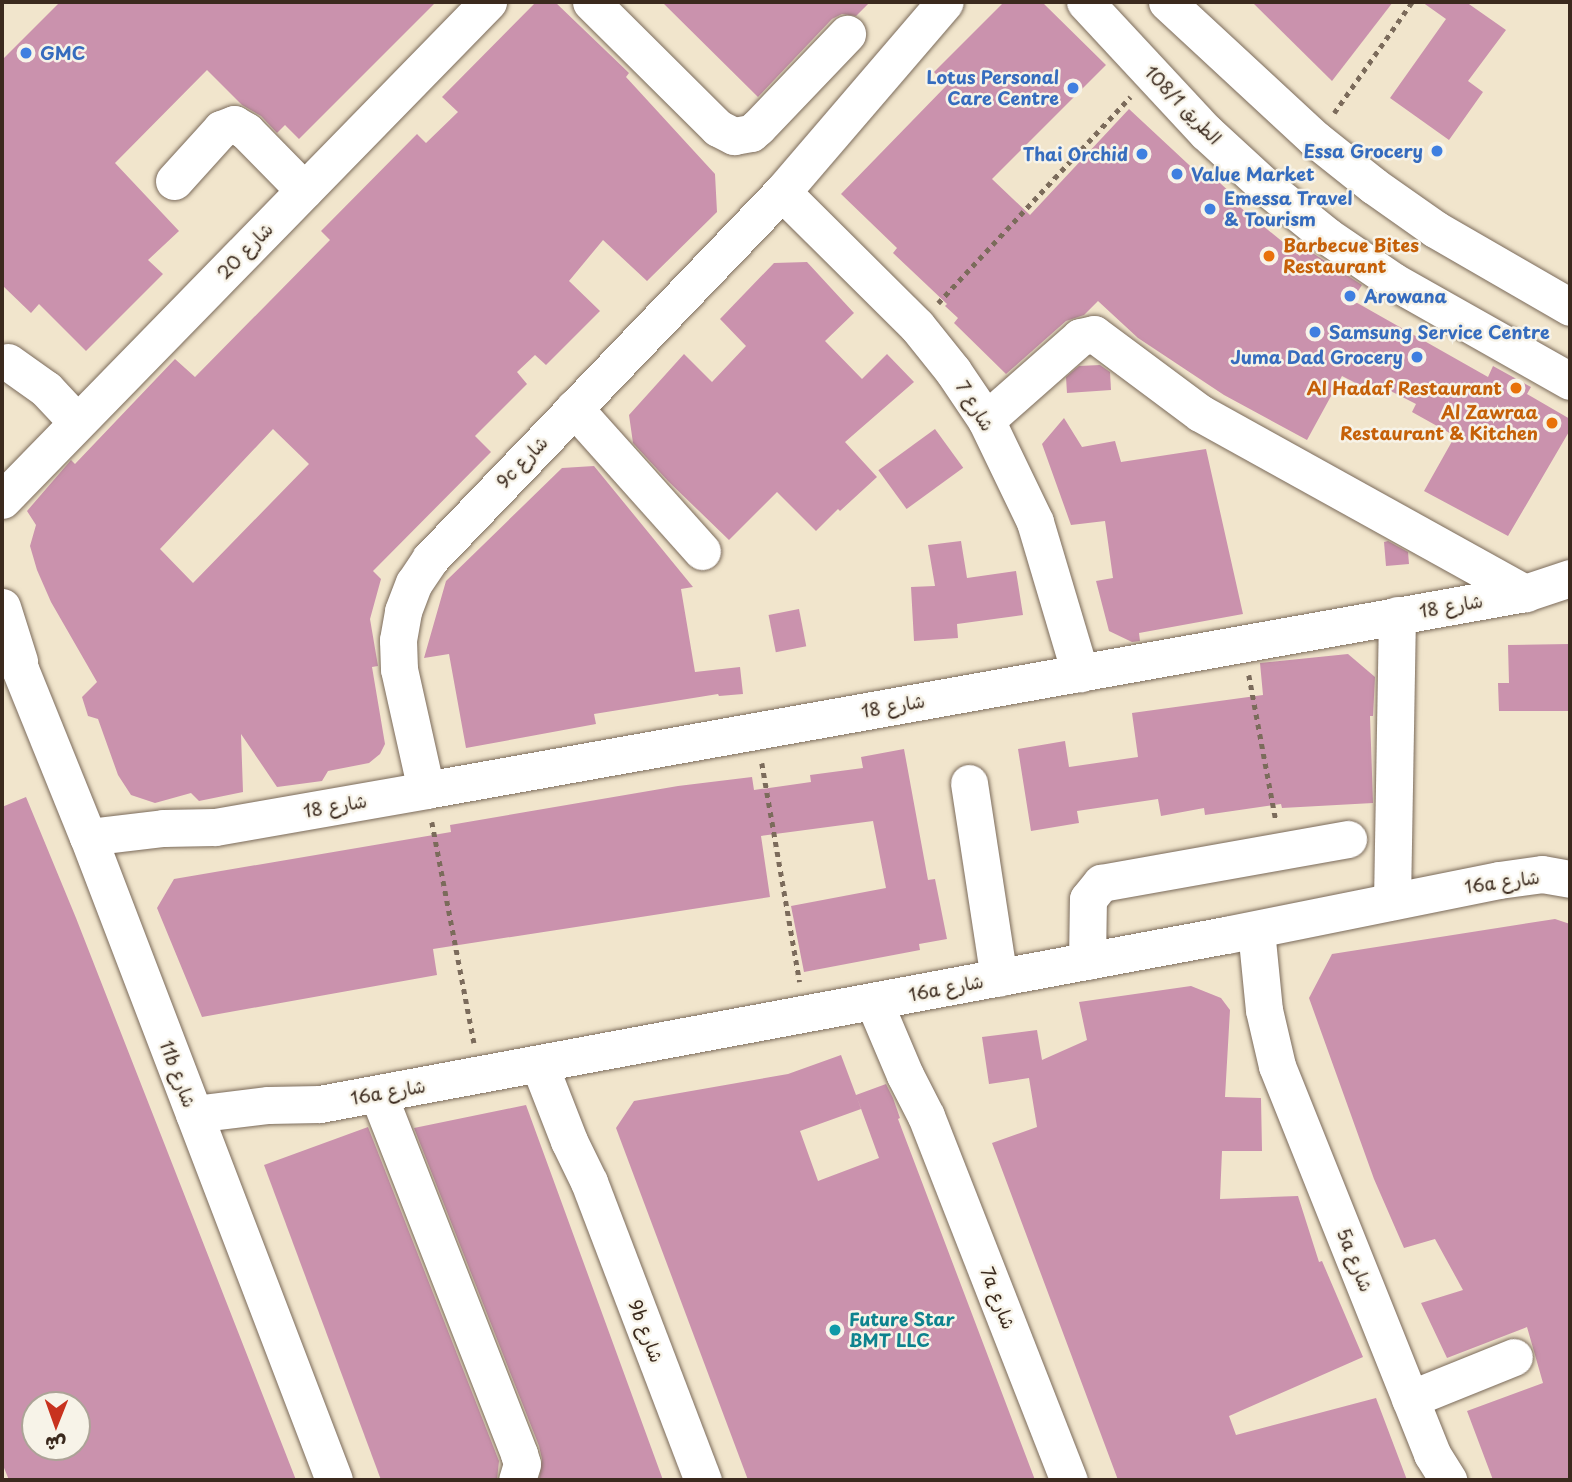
<!DOCTYPE html>
<html>
<head>
<meta charset="utf-8">
<style>
	body { margin:0 }
	#map { position:relative; width:1572px; height:1482px; overflow:hidden; background:#f1e5cc; font-family:"Playpen Sans","Playpen Sans Arabic",sans-serif }
	div>[style] { position:absolute }
	[style*='--x'] { left:calc(var(--x)*1px); top:calc(var(--y)*1px); width:calc(var(--w)*1px); rotate:calc(var(--a)*1deg) }
	.building>* { inset:0; background:#ca92ad; transform-origin:0 0 }
	.path>* { height:4.5px; margin-top:-2.25px; transform-origin:0; background:repeating-linear-gradient(90deg,#7b6b5b 0 5px,transparent 0 10px) }
	.roads { filter:drop-shadow(0 0 2px #7b6b5b) drop-shadow(0 0 2px #7b6b5b) }
	.minor>* { height:37px; margin:-18.5px; padding:0 18.5px; transform-origin:18.5px; border-radius:18.5px; background:#fff }
	.dots>* { width:19px; height:19px; translate:-50% -50%; box-sizing:border-box; border:4px solid #f7f3e8; border-radius:50% }
	span { translate:-50% -50%; white-space:nowrap; text-align:center; line-height:1.15; -webkit-text-stroke:5px #f7f3e8; paint-order:stroke }
	.shop-label { font-size:18px; color:#366cbe; font-weight:700 }
	.left { translate:0 -50%; text-align:left }
	.right { translate:-100% -50%; text-align:right }
	.street-label { font-size:18px; color:#3b2a1e }
	.food-label { font-size:18px; color:#c56008; font-weight:700 }
	.culture-label { font-size:18px; color:#0d838f; font-weight:700 }
	.frame { position:absolute; inset:0; border:4px solid #3b2a1e; pointer-events:none }
	.north { position:absolute; left:21px; top:1391px; width:70px; height:70px; box-sizing:border-box; background:#f7f3e8; border:2px solid #aca397; border-radius:50%; rotate:181deg; font-size:19px; font-weight:700; line-height:28px; text-align:center; color:#3b2a1e }
	.north::after { content:''; display:block; margin:auto; width:24px; height:32px; background:#c8321e; clip-path:polygon(50% 0,100% 100%,50% 72%,0 100%) }
</style>
</head>
<body>
<div id="map">
	<div class="building">
		<div style="clip-path:polygon(60px 2px,436px 2px,299px 139px,285px 125px,277px 133px,261px 116px,242px 105px,207px 70px,115px 163px,179px 231px,148px 260px,163px 274px,86px 351px,39px 304px,31px 313px,2px 285px,2px 60px)"></div>
		<div style="clip-path:polygon(evenodd,536px 2px,555px 2px,629px 73px,626px 77px,715px 174px,717px 212px,647px 281px,603px 240px,569px 281px,600px 311px,546px 365px,535px 355px,517px 372px,527px 384px,475px 436px,491px 452px,373px 571px,381px 579px,370px 619px,378px 666px,372px 667px,385px 744px,380px 754px,369px 763px,328px 771px,322px 781px,277px 787px,241px 734px,243px 792px,199px 801px,191px 793px,155px 803px,131px 795px,118px 775px,98px 719px,88px 716px,82px 697px,97px 682px,51px 602px,37px 570px,30px 546px,36px 525px,27px 511px,71px 460px,75px 464px,175px 359px,195px 377px,330px 240px,321px 231px,417px 134px,426px 143px,458px 112px,442px 97px,536px 2px,273px 429px,309px 464px,193px 583px,160px 549px,273px 429px)"></div>
		<div style="clip-path:polygon(662px 2px,870px 2px,856px 16px,842px 14px,832px 19px,758px 97px)"></div>
		<div style="clip-path:polygon(1004px 2px,1042px 2px,1106px 65px,992px 179px,1030px 215px,1129px 109px,1202px 177px,1207px 171px,1233px 195px,1230px 199px,1300px 256px,1305px 248px,1362px 285px,1352px 300px,1488px 377px,1493px 366px,1531px 387px,1527px 394px,1570px 419px,1570px 430px,1508px 536px,1424px 491px,1455px 436px,1412px 412px,1416px 404px,1377px 384px,1373px 392px,1342px 376px,1307px 440px,1224px 395px,1138px 338px,1098px 301px,1084px 315px,1066px 321px,1006px 374px,954px 323px,958px 318px,945px 306px,947px 304px,893px 253px,897px 248px,841px 194px,947px 85px,934px 72px)"></div>
		<div style="clip-path:polygon(1252px 2px,1393px 2px,1332px 81px)"></div>
		<div style="clip-path:polygon(1422px 2px,1466px 2px,1506px 30px,1468px 81px,1483px 92px,1449px 140px,1390px 98px,1446px 19px)"></div>
		<div style="clip-path:polygon(807px 262px,854px 313px,825px 341px,862px 379px,887px 354px,914px 382px,845px 442px,877px 477px,840px 511px,838px 509px,816px 531px,777px 492px,729px 540px,668px 481px,633px 443px,629px 415px,684px 354px,712px 382px,746px 346px,720px 319px,774px 263px)"></div>
		<div style="clip-path:polygon(1100px 365px,1110px 372px,1111px 390px,1067px 393px,1066px 377px,1079px 366px)"></div>
		<div style="clip-path:polygon(1064px 418px,1082px 447px,1115px 441px,1121px 462px,1206px 449px,1243px 614px,1139px 633px,1140px 641px,1132px 642px,1109px 631px,1096px 581px,1113px 578px,1105px 521px,1071px 525px,1042px 444px)"></div>
		<div style="left:935px;top:429px;width:48px;height:70px;rotate:54deg"></div>
		<div style="clip-path:polygon(594px 466px,693px 587px,681px 589px,695px 672px,740px 667px,743px 694px,719px 696px,718px 694px,594px 714px,596px 724px,466px 748px,449px 654px,424px 658px,446px 581px,562px 468px)"></div>
		<div style="clip-path:polygon(961px 541px,967px 578px,1016px 571px,1023px 615px,957px 624px,958px 638px,914px 641px,911px 587px,935px 586px,928px 545px)"></div>
		<div style="clip-path:polygon(1388px 541px,1408px 552px,1409px 564px,1386px 566px,1384px 542px)"></div>
		<div style="left:799px;top:609px;width:38px;height:31px;rotate:79deg"></div>
		<div style="clip-path:polygon(1570px 644px,1570px 711px,1499px 711px,1498px 683px,1509px 683px,1508px 645px)"></div>
		<div style="clip-path:polygon(1348px 654px,1375px 677px,1373px 716px,1370px 716px,1373px 803px,1282px 808px,1281px 804px,1205px 815px,1204px 808px,1161px 816px,1158px 799px,1077px 811px,1079px 823px,1031px 831px,1018px 749px,1065px 741px,1069px 767px,1138px 757px,1132px 713px,1263px 695px,1260px 663px)"></div>
		<div style="clip-path:polygon(904px 749px,928px 880px,935px 879px,947px 939px,919px 944px,920px 950px,804px 972px,791px 906px,886px 888px,873px 821px,761px 836px,770px 897px,433px 949px,437px 975px,202px 1017px,157px 908px,174px 879px,451px 832px,450px 825px,678px 786px,752px 777px,754px 790px,811px 782px,810px 775px,863px 768px,861px 757px)"></div>
		<div style="clip-path:polygon(evenodd,26px 797px,76px 918px,296px 1480px,9px 1480px,2px 1463px,2px 807px,26px 797px,35px 1405px,77px 1405px,77px 1447px,35px 1447px,35px 1405px)"></div>
		<div style="clip-path:polygon(1555px 919px,1570px 924px,1570px 1480px,1493px 1480px,1467px 1411px,1543px 1383px,1527px 1327px,1447px 1358px,1421px 1303px,1463px 1290px,1435px 1239px,1404px 1248px,1374px 1179px,1309px 998px,1332px 954px)"></div>
		<div style="clip-path:polygon(1191px 986px,1221px 998px,1230px 1010px,1225px 1097px,1261px 1098px,1262px 1151px,1222px 1151px,1220px 1199px,1298px 1196px,1319px 1262px,1322px 1261px,1363px 1357px,1229px 1416px,1236px 1435px,1376px 1398px,1407px 1480px,1118px 1480px,992px 1143px,1037px 1127px,1029px 1078px,989px 1084px,982px 1037px,1037px 1030px,1042px 1060px,1087px 1040px,1079px 1002px)"></div>
		<div style="clip-path:polygon(evenodd,841px 1055px,856px 1095px,886px 1084px,893px 1098px,900px 1118px,898px 1119px,1035px 1480px,748px 1480px,616px 1128px,634px 1101px,788px 1074px,841px 1055px,856px 1095px,879px 1158px,818px 1181px,800px 1131px,861px 1109px,856px 1095px)"></div>
		<div style="clip-path:polygon(526px 1105px,663px 1480px,539px 1480px,542px 1459px,539px 1446px,414px 1128px)"></div>
		<div style="clip-path:polygon(368px 1127px,499px 1461px,497px 1480px,381px 1480px,264px 1165px)"></div>
	</div>
	<div class="path">
		<div style="--x:1334;--y:113;--w:136;--a:-54.9"></div>
		<div style="--x:938;--y:303;--w:282;--a:-47"></div>
		<div style="--x:1249;--y:675;--w:148;--a:79.5"></div>
		<div style="--x:762;--y:763;--w:222;--a:80.2"></div>
		<div style="--x:432;--y:822;--w:225;--a:79.2"></div>
	</div>
	<div class="roads">
		<div class="minor">
			<div style="--x:591;--y:2;--w:179;--a:44.8"></div>
			<div style="--x:718;--y:128;--w:18;--a:27"></div>
			<div style="--x:734;--y:136;--w:17;--a:-10"></div>
			<div style="--x:751;--y:133;--w:9;--a:-41"></div>
			<div style="--x:758;--y:127;--w:129;--a:-46.3"></div>
			<div style="--x:1085;--y:2;--w:178;--a:47.1"></div>
			<div style="--x:1206;--y:132;--w:80;--a:42.5"></div>
			<div style="--x:1265;--y:186;--w:80;--a:38.9"></div>
			<div style="--x:1327;--y:236;--w:80;--a:34.3"></div>
			<div style="--x:1393;--y:281;--w:203;--a:29.5"></div>
			<div style="--x:1167;--y:2;--w:202;--a:42.8"></div>
			<div style="--x:1315;--y:139;--w:75;--a:38.5"></div>
			<div style="--x:1374;--y:186;--w:75;--a:35.2"></div>
			<div style="--x:1435;--y:229;--w:156;--a:30"></div>
			<div style="--x:174;--y:181;--w:70;--a:-47.9"></div>
			<div style="--x:221;--y:129;--w:14;--a:-21"></div>
			<div style="--x:234;--y:124;--w:14;--a:30"></div>
			<div style="--x:246;--y:131;--w:83;--a:45.5"></div>
			<div style="--x:782;--y:192;--w:190;--a:44.8"></div>
			<div style="--x:917;--y:326;--w:58;--a:51.3"></div>
			<div style="--x:953;--y:371;--w:59;--a:56"></div>
			<div style="--x:986;--y:420;--w:113;--a:64.3"></div>
			<div style="--x:1035;--y:522;--w:158;--a:73.4"></div>
			<div style="--x:8;--y:362;--w:47;--a:35.4"></div>
			<div style="--x:46;--y:389;--w:45;--a:46.8"></div>
			<div style="--x:574;--y:408;--w:192;--a:48.2"></div>
			<div style="--x:986;--y:420;--w:125;--a:-41.4"></div>
			<div style="--x:1080;--y:337;--w:14;--a:-12"></div>
			<div style="--x:1094;--y:334;--w:132;--a:36.7"></div>
			<div style="--x:1200;--y:413;--w:372;--a:29"></div>
			<div style="--x:2;--y:500;--w:696;--a:-45.7"></div>
			<div style="--x:2;--y:607;--w:57;--a:72.5"></div>
			<div style="--x:2;--y:639;--w:35;--a:59"></div>
			<div style="--x:20;--y:669;--w:181;--a:68"></div>
			<div style="--x:88;--y:837;--w:688;--a:69.06"></div>
			<div style="--x:969;--y:783;--w:197;--a:81.3"></div>
			<div style="--x:426;--y:790;--w:124;--a:-102.6"></div>
			<div style="--x:399;--y:669;--w:29;--a:-92"></div>
			<div style="--x:398;--y:640;--w:29;--a:-80"></div>
			<div style="--x:403;--y:611;--w:30;--a:-69"></div>
			<div style="--x:414;--y:583;--w:29;--a:-56"></div>
			<div style="--x:430;--y:559;--w:509;--a:-46.2"></div>
			<div style="--x:782;--y:192;--w:250;--a:-49.4"></div>
			<div style="--x:88;--y:837;--w:76;--a:-6.8"></div>
			<div style="--x:163;--y:828;--w:52;--a:-1.1"></div>
			<div style="--x:215;--y:827;--w:214;--a:-9.9"></div>
			<div style="--x:426;--y:790;--w:1117;--a:-10.16"></div>
			<div style="--x:1525;--y:593;--w:47;--a:-18.4"></div>
			<div style="--x:1392;--y:901;--w:286;--a:-89"></div>
			<div style="--x:1256;--y:930;--w:80;--a:84.3"></div>
			<div style="--x:1264;--y:1010;--w:57;--a:76.9"></div>
			<div style="--x:1277;--y:1066;--w:418;--a:68.2"></div>
			<div style="--x:1432;--y:1454;--w:31;--a:58"></div>
			<div style="--x:1087;--y:961;--w:62;--a:-89.1"></div>
			<div style="--x:1088;--y:899;--w:21;--a:-51"></div>
			<div style="--x:1101;--y:883;--w:251;--a:-10.1"></div>
			<div style="--x:874;--y:1002;--w:79;--a:67"></div>
			<div style="--x:905;--y:1075;--w:46;--a:62.9"></div>
			<div style="--x:926;--y:1116;--w:391;--a:68.6"></div>
			<div style="--x:539;--y:1064;--w:83;--a:68.7"></div>
			<div style="--x:569;--y:1141;--w:46;--a:64"></div>
			<div style="--x:589;--y:1182;--w:319;--a:69.1"></div>
			<div style="--x:378;--y:1094;--w:387;--a:68.6"></div>
			<div style="--x:519;--y:1454;--w:10;--a:73"></div>
			<div style="--x:522;--y:1464;--w:17;--a:107"></div>
			<div style="--x:194;--y:1114;--w:75;--a:-6.9"></div>
			<div style="--x:268;--y:1105;--w:52;--a:-1.1"></div>
			<div style="--x:320;--y:1104;--w:922;--a:-10.57"></div>
			<div style="--x:1226;--y:935;--w:278;--a:-11.4"></div>
			<div style="--x:1499;--y:880;--w:43;--a:-7.9"></div>
			<div style="--x:1542;--y:874;--w:28;--a:10"></div>
			<div style="--x:1410;--y:1399;--w:112;--a:-22"></div>
		</div>
	</div>
	<div class="dots">
		<div style="left:26px;top:53px;background:#3f7fe0"></div>
		<div style="left:1073px;top:88px;background:#3f7fe0"></div>
		<div style="left:1437px;top:151px;background:#3f7fe0"></div>
		<div style="left:1142px;top:154px;background:#3f7fe0"></div>
		<div style="left:1177px;top:174px;background:#3f7fe0"></div>
		<div style="left:1210px;top:209px;background:#3f7fe0"></div>
		<div style="left:1269px;top:256px;background:#e8710a"></div>
		<div style="left:1350px;top:296px;background:#3f7fe0"></div>
		<div style="left:1315px;top:332px;background:#3f7fe0"></div>
		<div style="left:1417px;top:357px;background:#3f7fe0"></div>
		<div style="left:1516px;top:388px;background:#e8710a"></div>
		<div style="left:1552px;top:423px;background:#e8710a"></div>
		<div style="left:835px;top:1330px;background:#0f9aa8"></div>
	</div>
	<div class="shop-label">
		<span class="left" style="left:40px;top:53px">GMC</span>
		<span class="right" style="left:1059px;top:88px">Lotus Personal<br>Care Centre</span>
		<span class="right" style="left:1423px;top:151px">Essa Grocery</span>
		<span class="right" style="left:1128px;top:154px">Thai Orchid</span>
		<span class="left" style="left:1191px;top:174px">Value Market</span>
		<span class="left" style="left:1224px;top:209px">Emessa Travel<br>&amp; Tourism</span>
		<span class="left" style="left:1364px;top:296px">Arowana</span>
		<span class="left" style="left:1329px;top:332px">Samsung Service Centre</span>
		<span class="right" style="left:1403px;top:357px">Juma Dad Grocery</span>
	</div>
	<div class="street-label">
		<span style="left:1183px;top:105px;rotate:46deg">108/1 الطريق</span>
		<span style="left:245px;top:251px;rotate:-46deg">شارع 20</span>
		<span style="left:975px;top:406px;rotate:58deg">شارع 7</span>
		<span style="left:522px;top:462px;rotate:-46deg">9c شارع</span>
		<span style="left:1451px;top:606px;rotate:-10deg">شارع 18</span>
		<span style="left:893px;top:706px;rotate:-10deg">شارع 18</span>
		<span style="left:335px;top:806px;rotate:-10deg">شارع 18</span>
		<span style="left:1502px;top:882px;rotate:-8deg">16a شارع</span>
		<span style="left:946px;top:988px;rotate:-11deg">16a شارع</span>
		<span style="left:178px;top:1074px;rotate:69deg">11b شارع</span>
		<span style="left:388px;top:1092px;rotate:-10deg">16a شارع</span>
		<span style="left:1355px;top:1260px;rotate:68deg">5a شارع</span>
		<span style="left:998px;top:1298px;rotate:69deg">7a شارع</span>
		<span style="left:646px;top:1331px;rotate:69deg">9b شارع</span>
	</div>
	<div class="food-label">
		<span class="left" style="left:1283px;top:256px">Barbecue Bites<br>Restaurant</span>
		<span class="right" style="left:1502px;top:388px">Al Hadaf Restaurant</span>
		<span class="right" style="left:1538px;top:423px">Al Zawraa<br>Restaurant &amp; Kitchen</span>
	</div>
	<div class="culture-label">
		<span class="left" style="left:849px;top:1330px">Future Star<br>BMT LLC</span>
	</div>
	<div class="frame"></div>
	<div class="north">ش</div>
</div>
</body>
</html>
